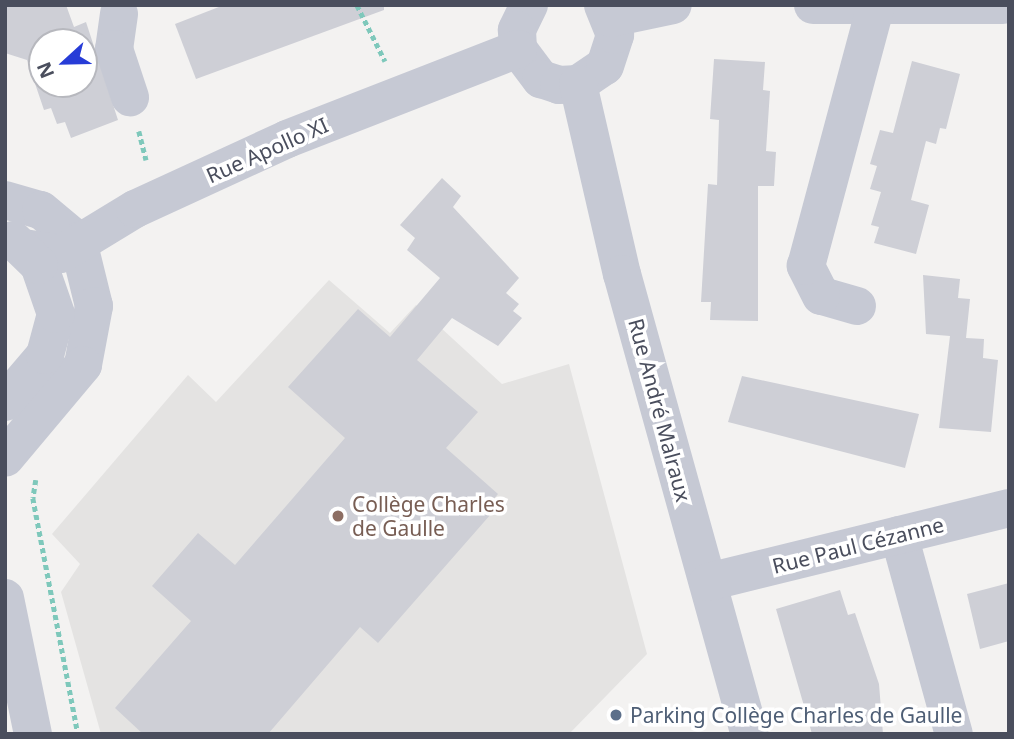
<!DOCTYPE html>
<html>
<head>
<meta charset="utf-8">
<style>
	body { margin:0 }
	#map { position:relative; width:1014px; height:739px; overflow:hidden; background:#f3f2f1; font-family:"Noto Sans",sans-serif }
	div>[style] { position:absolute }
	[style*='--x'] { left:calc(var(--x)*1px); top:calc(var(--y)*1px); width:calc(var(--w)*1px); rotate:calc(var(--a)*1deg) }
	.education>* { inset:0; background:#e4e3e2 }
	.building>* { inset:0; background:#cecfd6 }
	.path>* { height:4.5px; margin-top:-2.25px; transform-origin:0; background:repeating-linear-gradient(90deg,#7ec8bb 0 5px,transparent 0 8.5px) }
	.minor>* { height:38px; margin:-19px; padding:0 19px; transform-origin:19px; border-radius:19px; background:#c6c9d4 }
	.dots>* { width:19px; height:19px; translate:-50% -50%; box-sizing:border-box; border:4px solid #fff; border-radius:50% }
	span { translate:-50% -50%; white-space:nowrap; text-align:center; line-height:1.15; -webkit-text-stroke:7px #fff; paint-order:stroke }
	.street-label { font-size:21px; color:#4a4e5d }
	.education-label { font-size:21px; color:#785e54 }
	.left { translate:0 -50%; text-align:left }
	.service-label { font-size:21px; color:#4e5e75 }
	.frame { position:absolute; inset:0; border:7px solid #4a4e5d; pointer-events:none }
	.north { position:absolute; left:28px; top:28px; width:70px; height:70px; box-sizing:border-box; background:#fff; border:2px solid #b7b8be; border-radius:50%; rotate:248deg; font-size:19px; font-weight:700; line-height:28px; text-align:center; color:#4a4e5d }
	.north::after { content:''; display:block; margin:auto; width:24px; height:32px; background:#273cd7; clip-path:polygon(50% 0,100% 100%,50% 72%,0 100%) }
</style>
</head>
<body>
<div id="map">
	<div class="education">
		<div style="clip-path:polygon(329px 280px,390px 333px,416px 305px,502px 384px,569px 364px,647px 654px,569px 734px,101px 734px,61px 592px,80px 564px,52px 534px,188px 375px,216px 402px)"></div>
	</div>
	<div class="building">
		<div style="clip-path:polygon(evenodd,5px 5px,66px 5px,74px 27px,86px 22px,118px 120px,71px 138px,65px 122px,57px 124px,51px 108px,44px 110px,27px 60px,5px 53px,5px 5px,42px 42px,84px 42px,84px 84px,42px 84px,42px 42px)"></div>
		<div style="clip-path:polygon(224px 5px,384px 5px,384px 10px,196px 79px,175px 24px)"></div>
		<div style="clip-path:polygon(714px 59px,765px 62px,763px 90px,770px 91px,766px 151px,776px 152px,774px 186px,758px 186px,758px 321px,710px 320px,711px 302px,701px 302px,708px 184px,717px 185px,719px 120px,710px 119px)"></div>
		<div style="clip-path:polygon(912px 61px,960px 74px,946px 129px,940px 128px,936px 144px,926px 141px,911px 200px,929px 205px,916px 254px,874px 243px,879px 227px,871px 225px,881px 192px,870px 189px,877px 166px,870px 164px,880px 130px,893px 133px)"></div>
		<div style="clip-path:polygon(442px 178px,461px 196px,453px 207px,519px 278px,506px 293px,519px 304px,513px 311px,522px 318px,498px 346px,452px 318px,417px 360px,478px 412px,446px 448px,498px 494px,492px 501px,498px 506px,378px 643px,360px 627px,268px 734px,143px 734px,115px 708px,191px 621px,152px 586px,198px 533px,235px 565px,345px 438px,288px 387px,358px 309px,390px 337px,440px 278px,407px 250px,415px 238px,400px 225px)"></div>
		<div style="clip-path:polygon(923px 275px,960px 279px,958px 298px,970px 299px,966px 338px,984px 339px,983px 358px,998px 360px,991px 432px,939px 428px,950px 336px,926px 334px)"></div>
		<div style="clip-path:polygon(742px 376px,919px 414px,905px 468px,728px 422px)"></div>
		<div style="clip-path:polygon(1009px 583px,1009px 641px,980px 649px,967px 594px)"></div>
		<div style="clip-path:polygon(840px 590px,848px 615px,855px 613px,879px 684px,883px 734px,812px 734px,804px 706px,776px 609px)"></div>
	</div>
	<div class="path">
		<div style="--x:357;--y:5;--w:63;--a:63.4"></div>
		<div style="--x:139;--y:131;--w:30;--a:76"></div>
		<div style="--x:36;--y:480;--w:18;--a:99"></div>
		<div style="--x:33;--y:498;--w:240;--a:79.2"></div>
	</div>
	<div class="minor">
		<div style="--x:529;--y:5;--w:28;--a:116"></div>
		<div style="--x:517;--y:30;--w:19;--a:87"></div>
		<div style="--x:518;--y:49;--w:38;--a:53"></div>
		<div style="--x:541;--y:79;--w:19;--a:18"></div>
		<div style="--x:559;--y:85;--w:19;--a:-3"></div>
		<div style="--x:578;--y:84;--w:32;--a:-34"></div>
		<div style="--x:605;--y:66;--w:33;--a:-72"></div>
		<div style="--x:615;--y:35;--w:32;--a:-112"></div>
		<div style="--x:813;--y:5;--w:190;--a:0"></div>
		<div style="--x:119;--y:14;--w:35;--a:98"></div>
		<div style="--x:114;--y:49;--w:51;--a:71.6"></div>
		<div style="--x:612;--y:18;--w:62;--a:-12"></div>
		<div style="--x:578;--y:84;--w:195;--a:77"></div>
		<div style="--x:622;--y:274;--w:477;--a:74.5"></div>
		<div style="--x:5;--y:200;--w:37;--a:16"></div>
		<div style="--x:41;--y:210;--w:48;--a:40"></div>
		<div style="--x:78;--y:241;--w:67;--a:76.2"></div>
		<div style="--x:94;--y:306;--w:60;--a:100.6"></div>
		<div style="--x:83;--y:365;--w:121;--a:130"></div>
		<div style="--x:24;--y:248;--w:37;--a:9"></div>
		<div style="--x:61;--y:254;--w:87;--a:-31.3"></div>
		<div style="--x:135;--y:209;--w:167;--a:-24.7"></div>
		<div style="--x:287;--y:139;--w:248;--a:-21.3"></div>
		<div style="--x:857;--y:306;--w:37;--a:-164"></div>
		<div style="--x:821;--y:296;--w:34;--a:-117"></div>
		<div style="--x:806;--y:266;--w:270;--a:-75"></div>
		<div style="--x:5;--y:402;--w:62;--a:-49.6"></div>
		<div style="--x:45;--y:355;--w:42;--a:-75"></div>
		<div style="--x:56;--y:314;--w:52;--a:-109.1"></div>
		<div style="--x:39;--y:265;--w:36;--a:-136"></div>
		<div style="--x:899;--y:535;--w:206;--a:74.6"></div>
		<div style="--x:708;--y:582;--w:310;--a:-13.8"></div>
		<div style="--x:5;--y:598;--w:139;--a:78.4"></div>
	</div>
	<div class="dots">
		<div style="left:338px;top:516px;background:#8d6e63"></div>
		<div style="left:616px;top:715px;background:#5c6f8a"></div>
	</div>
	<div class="street-label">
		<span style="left:267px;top:150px;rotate:-24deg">Rue Apollo XI</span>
		<span style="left:660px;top:410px;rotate:75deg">Rue André Malraux</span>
		<span style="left:858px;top:545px;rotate:-14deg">Rue Paul Cézanne</span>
	</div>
	<div class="education-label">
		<span class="left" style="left:352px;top:516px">Collège Charles<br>de Gaulle</span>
	</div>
	<div class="service-label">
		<span class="left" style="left:630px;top:715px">Parking Collège Charles de Gaulle</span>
	</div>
	<div class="frame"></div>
	<div class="north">N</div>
</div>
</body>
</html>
